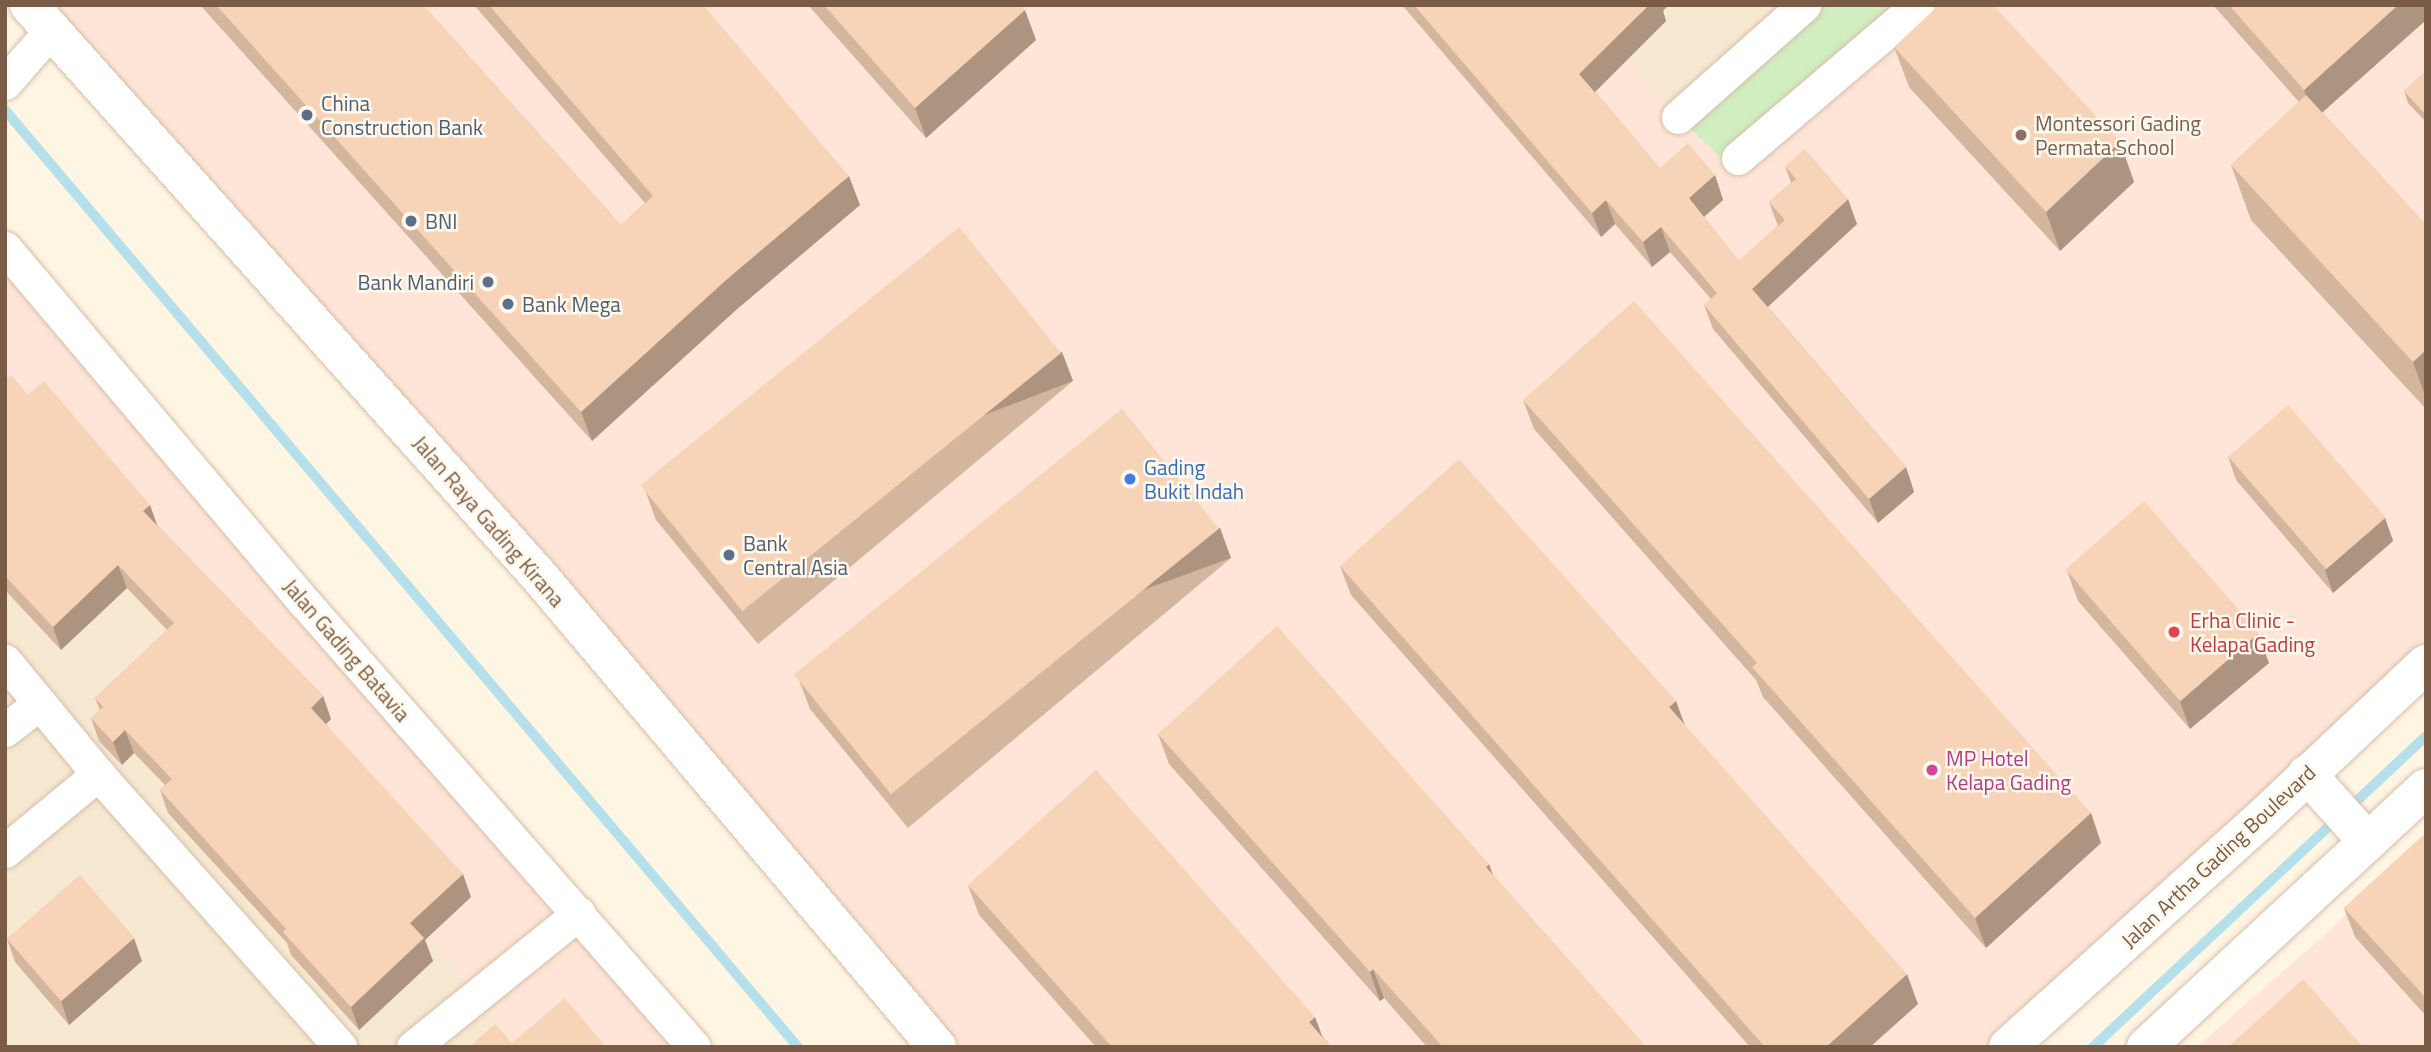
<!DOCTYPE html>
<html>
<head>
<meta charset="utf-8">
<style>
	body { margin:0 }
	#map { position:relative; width:2431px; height:1052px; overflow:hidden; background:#fff5e3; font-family:"Titillium Web",sans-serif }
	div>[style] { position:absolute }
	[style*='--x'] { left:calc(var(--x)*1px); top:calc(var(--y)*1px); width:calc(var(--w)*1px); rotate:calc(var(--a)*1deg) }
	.residential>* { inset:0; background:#f7e8d1 }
	.commercial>* { inset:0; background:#ffe5d7 }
	.green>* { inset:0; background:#d0eec0 }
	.stream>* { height:10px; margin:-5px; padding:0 5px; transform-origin:5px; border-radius:5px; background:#b5e0eb }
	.roads { filter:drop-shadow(0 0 2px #d4bfab) drop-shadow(0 0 2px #d4bfab) }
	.street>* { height:33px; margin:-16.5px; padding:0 16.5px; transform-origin:16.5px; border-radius:16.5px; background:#fff }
	.secondary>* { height:38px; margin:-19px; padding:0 19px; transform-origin:19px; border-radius:19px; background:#fff }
	.wall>* { inset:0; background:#d4b69e }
	.shaded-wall>* { inset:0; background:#ad9481; transform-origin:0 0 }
	.building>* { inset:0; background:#f7d4b8; transform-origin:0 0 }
	.dots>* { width:19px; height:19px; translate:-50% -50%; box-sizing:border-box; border:4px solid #fff8ec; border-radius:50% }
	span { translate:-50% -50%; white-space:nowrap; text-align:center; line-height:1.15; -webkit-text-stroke:5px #fff8ec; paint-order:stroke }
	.service-label { font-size:21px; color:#4e5e75 }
	.left { translate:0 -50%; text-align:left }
	.right { translate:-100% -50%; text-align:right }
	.education-label { font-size:21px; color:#785e54 }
	.shop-label { font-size:21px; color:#366cbe }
	.street-label { font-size:21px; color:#7a5b46 }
	.health-label { font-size:21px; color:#be3a42 }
	.hotel-label { font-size:21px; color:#b23c85 }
	.frame { position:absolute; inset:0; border:7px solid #7a5b46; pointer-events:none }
</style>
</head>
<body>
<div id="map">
	<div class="residential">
		<div style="clip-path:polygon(1574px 5px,1806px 5px,1678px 117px)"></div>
		<div style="clip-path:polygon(5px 232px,701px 1047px,5px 1047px)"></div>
	</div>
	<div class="commercial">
		<div style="clip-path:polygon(52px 5px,1574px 5px,1678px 117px,1928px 5px,2426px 5px,2426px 666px,1994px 1047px,960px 1047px,580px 595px)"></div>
		<div style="clip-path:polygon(5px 232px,701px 1047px,519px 1047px,5px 438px)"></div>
		<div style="clip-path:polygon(2426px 841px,2426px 1047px,2197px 1047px,2320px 939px)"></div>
	</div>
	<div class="green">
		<div style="clip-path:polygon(1804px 5px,1928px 5px,1738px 174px,1678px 117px)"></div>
	</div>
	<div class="stream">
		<div style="--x:5;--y:110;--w:1228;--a:49.76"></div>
		<div style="--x:2347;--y:810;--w:108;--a:-43.1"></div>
		<div style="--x:2093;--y:1047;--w:333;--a:-43.1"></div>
	</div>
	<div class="roads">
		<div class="street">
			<div style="--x:5;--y:83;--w:70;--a:-49"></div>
			<div style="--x:1678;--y:117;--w:169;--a:-41.6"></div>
			<div style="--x:1738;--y:158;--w:236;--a:-40.4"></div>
			<div style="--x:5;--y:248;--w:466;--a:49.8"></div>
			<div style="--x:306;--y:604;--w:589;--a:48.79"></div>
			<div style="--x:5;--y:661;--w:146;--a:50.5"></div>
			<div style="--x:98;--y:774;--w:365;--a:48.4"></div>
			<div style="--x:5;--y:730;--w:44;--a:-37.6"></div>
			<div style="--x:5;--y:851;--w:121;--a:-39.6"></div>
			<div style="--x:413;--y:1047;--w:213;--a:-38.9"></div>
		</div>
		<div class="secondary">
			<div style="--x:29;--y:5;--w:766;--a:48.23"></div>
			<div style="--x:539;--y:576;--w:617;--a:49.8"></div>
			<div style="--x:2307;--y:774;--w:91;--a:48.1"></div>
			<div style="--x:2008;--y:1047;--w:335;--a:-42"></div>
			<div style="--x:2257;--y:823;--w:232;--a:-43.3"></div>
			<div style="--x:2146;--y:1047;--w:381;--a:-42.8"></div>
		</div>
	</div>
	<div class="wall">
		<div style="clip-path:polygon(200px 5px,423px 5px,621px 225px,645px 203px,474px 5px,703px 5px,860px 205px,736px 310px,592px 441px)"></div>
		<div style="clip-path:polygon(808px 5px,1021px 5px,1036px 40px,926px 138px)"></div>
		<div style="clip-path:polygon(1402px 5px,1668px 5px,1663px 11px,1666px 21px,1595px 92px,1660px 168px,1715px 175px,1723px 200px,1704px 217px,1739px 261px,1778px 226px,1769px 202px,1791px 183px,1785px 166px,1857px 224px,1768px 307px,1906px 467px,1914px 492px,1878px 523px,1713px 329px,1704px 305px,1711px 299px,1670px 252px,1652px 267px,1615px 224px,1601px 237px)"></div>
		<div style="clip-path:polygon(2213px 5px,2426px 5px,2426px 20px,2322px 112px,2426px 225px,2426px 409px,2251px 220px,2231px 165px,2299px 102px)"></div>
		<div style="clip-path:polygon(1894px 47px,2120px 142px,2134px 182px,2060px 251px,1909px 87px)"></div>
		<div style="clip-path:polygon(2426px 71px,2426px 122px,2408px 103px,2404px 91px)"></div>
		<div style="clip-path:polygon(5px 380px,28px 395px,150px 505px,157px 525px,323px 696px,331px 719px,326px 724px,471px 897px,425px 940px,433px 961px,359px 1030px,291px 955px,287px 943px,168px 813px,160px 790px,165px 785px,134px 753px,122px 765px,99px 741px,91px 718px,100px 710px,95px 698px,167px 630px,127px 588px,61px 650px,5px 590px)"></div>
		<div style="clip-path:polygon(1073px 381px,758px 644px,656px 520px,645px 490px)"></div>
		<div style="clip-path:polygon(1523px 400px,2091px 813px,2101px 843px,1986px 948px,1763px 697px,1756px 680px,1534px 429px)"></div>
		<div style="clip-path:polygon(2228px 456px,2385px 518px,2393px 541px,2333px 593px,2236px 480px)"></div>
		<div style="clip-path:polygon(1220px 528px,1231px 558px,908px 828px,810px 709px,799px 680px)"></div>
		<div style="clip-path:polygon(1340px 566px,1676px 701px,1684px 725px,1918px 1004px,1870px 1047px,1750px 1047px,1351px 595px)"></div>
		<div style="clip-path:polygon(2067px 571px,2269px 663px,2190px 729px,2078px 601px)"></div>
		<div style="clip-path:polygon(1158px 734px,1493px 875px,1646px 1047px,1427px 1047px,1384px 998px,1380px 1001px,1169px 764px)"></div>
		<div style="clip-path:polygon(2426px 833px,2426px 1016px,2355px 937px,2344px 908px)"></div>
		<div style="clip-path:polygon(968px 885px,1323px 1037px,1331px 1047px,1096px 1047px,979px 915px)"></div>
		<div style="clip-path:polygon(7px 939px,142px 961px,69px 1025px,15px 962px)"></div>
	</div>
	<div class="shaded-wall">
		<div style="clip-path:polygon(1649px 5px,1668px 5px,1663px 11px,1666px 21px,1588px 99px,1579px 74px)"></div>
		<div style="clip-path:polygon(2398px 5px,2426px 5px,2426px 20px,2314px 120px,2304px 90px)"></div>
		<div style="clip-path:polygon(1025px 10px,1036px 40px,926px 138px,915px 108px)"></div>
		<div style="clip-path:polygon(2120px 142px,2134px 182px,2060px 251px,2046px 212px)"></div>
		<div style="clip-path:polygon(1715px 175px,1723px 200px,1698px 222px,1689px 198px)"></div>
		<div style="clip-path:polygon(849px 176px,860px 205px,736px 310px,592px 441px,581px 412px,726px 280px)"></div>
		<div style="clip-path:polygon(1848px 199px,1857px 224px,1761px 313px,1752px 289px)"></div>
		<div style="clip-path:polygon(1606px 200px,1615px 224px,1601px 237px,1592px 213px)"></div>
		<div style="clip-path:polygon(1661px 227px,1670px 252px,1652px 267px,1643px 242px)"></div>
		<div style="clip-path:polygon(2426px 350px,2426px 398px,2413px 362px)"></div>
		<div style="left:1062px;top:352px;width:31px;height:410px;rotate:69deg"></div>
		<div style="clip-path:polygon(1906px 467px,1914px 492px,1878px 523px,1869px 499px)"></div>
		<div style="clip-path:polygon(150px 505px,158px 528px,143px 511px)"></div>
		<div style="clip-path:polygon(2385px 518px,2393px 541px,2333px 593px,2325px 570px)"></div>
		<div style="left:1220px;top:528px;width:32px;height:421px;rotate:70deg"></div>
		<div style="clip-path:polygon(118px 565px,127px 588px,61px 650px,53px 627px)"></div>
		<div style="clip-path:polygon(2258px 634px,2269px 663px,2190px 729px,2179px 699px)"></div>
		<div style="clip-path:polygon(323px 696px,331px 719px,319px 731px,311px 708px)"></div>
		<div style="clip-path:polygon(1676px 701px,1687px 731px,1669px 707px)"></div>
		<div style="clip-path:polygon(125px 730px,134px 753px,122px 765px,113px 742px)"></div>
		<div style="clip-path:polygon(2091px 813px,2101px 843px,1986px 948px,1975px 918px)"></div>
		<div style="clip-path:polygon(1489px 864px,1500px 894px,1486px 867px)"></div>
		<div style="clip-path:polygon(463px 874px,471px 897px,425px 940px,433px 961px,359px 1030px,351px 1007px,410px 923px)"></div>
		<div style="clip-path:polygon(134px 938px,142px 961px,69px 1025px,61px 1001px)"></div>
		<div style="clip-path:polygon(1373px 969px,1384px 998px,1380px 1001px,1370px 972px)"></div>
		<div style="clip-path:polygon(1907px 974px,1918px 1004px,1870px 1047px,1826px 1047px)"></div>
		<div style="clip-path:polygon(1315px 1017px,1326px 1046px,1309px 1022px)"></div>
	</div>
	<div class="building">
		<div style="clip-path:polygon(216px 5px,423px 5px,621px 225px,653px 196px,489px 5px,703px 5px,849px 176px,726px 280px,581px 412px)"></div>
		<div style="clip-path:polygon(824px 5px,1021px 5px,1025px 10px,915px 108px)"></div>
		<div style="clip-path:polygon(1414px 5px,1649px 5px,1579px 74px,1660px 168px,1688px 143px,1715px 175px,1689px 198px,1739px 261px,1785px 220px,1769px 202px,1796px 179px,1785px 166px,1805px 149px,1848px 199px,1752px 289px,1906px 467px,1869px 499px,1704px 305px,1717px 293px,1661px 227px,1643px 242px,1606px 200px,1592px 213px)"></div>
		<div style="clip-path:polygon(1939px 5px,1993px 5px,2120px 142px,2046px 212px,1894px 47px)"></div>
		<div style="clip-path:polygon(2229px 5px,2398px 5px,2304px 90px)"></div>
		<div style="clip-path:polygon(2426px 71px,2426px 115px,2404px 91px)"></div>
		<div style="clip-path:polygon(2306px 95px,2426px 225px,2426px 350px,2413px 362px,2231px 165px)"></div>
		<div style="left:959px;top:227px;width:162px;height:410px;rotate:51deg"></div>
		<div style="clip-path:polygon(1634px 301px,2091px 813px,1975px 918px,1752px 667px,1757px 663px,1523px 400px)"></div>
		<div style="clip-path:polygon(11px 375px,28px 395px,44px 381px,150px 505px,143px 511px,323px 696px,311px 708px,463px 874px,410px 923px,424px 938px,351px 1007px,283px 932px,286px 929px,160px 790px,172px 779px,125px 730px,113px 742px,91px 718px,103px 707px,95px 698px,174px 623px,118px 565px,53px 627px,5px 576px,5px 380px)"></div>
		<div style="left:2288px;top:405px;width:149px;height:79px;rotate:49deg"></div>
		<div style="left:1122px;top:409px;width:154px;height:422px;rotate:51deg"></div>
		<div style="clip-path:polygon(1459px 459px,1676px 701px,1669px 707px,1907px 974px,1826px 1047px,1765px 1047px,1340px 566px)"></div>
		<div style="left:2144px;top:501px;width:175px;height:104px;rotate:49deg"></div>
		<div style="clip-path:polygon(1277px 626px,1489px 864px,1486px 867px,1646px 1047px,1443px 1047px,1373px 969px,1370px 972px,1158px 734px)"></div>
		<div style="clip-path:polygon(1096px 770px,1315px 1017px,1309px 1022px,1331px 1047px,1112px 1047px,968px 885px)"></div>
		<div style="clip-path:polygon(2426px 833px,2426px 998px,2344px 908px)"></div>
		<div style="left:80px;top:875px;width:83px;height:97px;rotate:49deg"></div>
		<div style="clip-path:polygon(2303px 979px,2363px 1047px,2228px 1047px)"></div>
		<div style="clip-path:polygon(565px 998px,606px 1047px,469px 1047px,495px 1024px,512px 1043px)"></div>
	</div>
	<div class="dots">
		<div style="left:307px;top:115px;background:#5c6f8a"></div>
		<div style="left:2021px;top:135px;background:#8d6e63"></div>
		<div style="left:411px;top:221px;background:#5c6f8a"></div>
		<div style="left:488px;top:282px;background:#5c6f8a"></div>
		<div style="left:508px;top:304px;background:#5c6f8a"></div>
		<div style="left:1130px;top:479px;background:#3f7fe0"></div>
		<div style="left:729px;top:555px;background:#5c6f8a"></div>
		<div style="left:2174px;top:632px;background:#e0444e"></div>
		<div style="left:1932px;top:770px;background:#d1479c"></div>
	</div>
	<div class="service-label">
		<span class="left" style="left:321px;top:115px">China<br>Construction Bank</span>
		<span class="left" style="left:425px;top:221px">BNI</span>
		<span class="right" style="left:474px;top:282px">Bank Mandiri</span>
		<span class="left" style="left:522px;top:304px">Bank Mega</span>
		<span class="left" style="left:743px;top:555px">Bank<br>Central Asia</span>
	</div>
	<div class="education-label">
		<span class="left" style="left:2035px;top:135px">Montessori Gading<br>Permata School</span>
	</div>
	<div class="shop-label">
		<span class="left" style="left:1144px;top:479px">Gading<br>Bukit Indah</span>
	</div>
	<div class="street-label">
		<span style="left:489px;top:521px;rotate:49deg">Jalan Raya Gading Kirana</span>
		<span style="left:347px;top:650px;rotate:49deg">Jalan Gading Batavia</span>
		<span style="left:2218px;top:856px;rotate:-43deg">Jalan Artha Gading Boulevard</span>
	</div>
	<div class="health-label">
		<span class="left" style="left:2190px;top:632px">Erha Clinic -<br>Kelapa Gading</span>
	</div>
	<div class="hotel-label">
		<span class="left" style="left:1946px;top:770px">MP Hotel<br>Kelapa Gading</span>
	</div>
	<div class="frame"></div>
</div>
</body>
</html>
